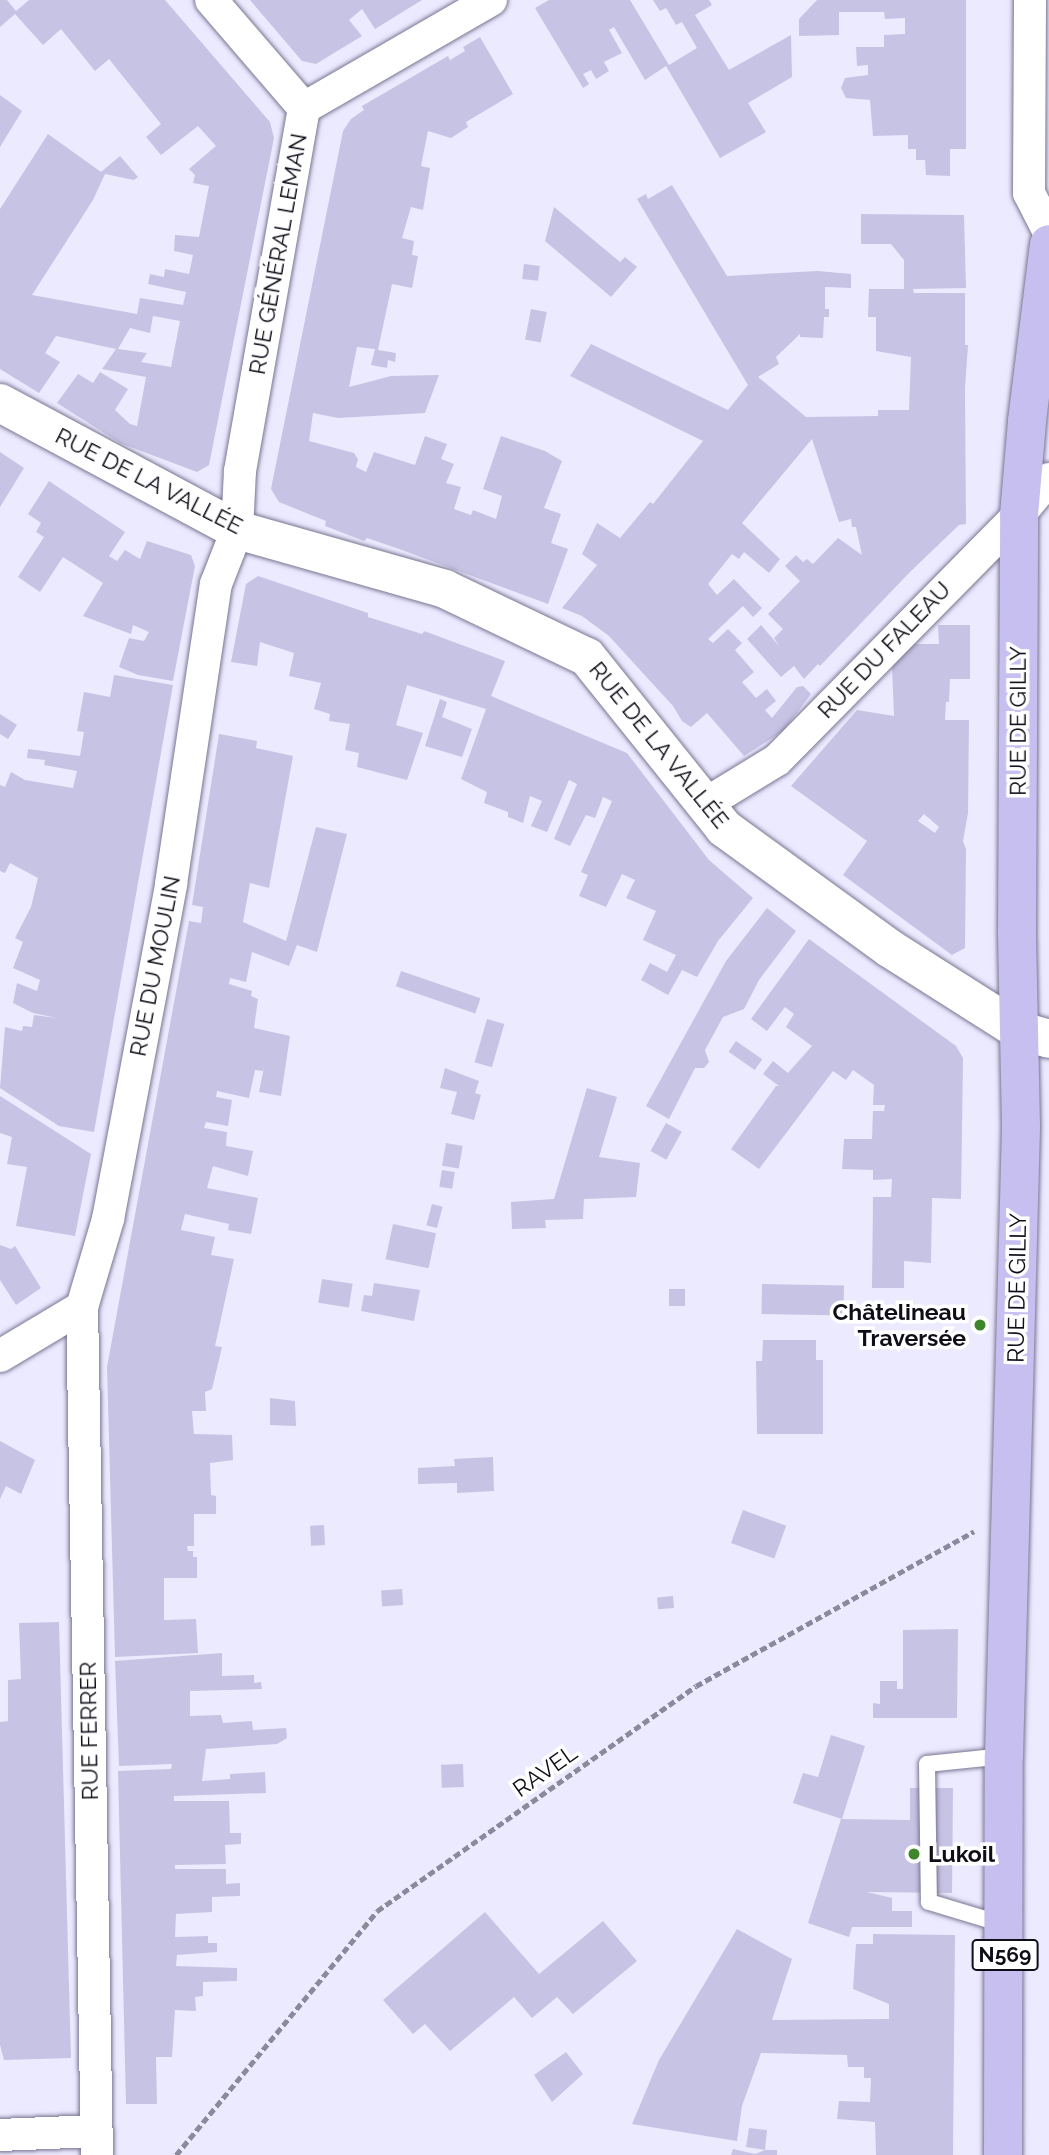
<!DOCTYPE html>
<html>
<head>
<meta charset="utf-8">
<style>
	body { margin:0 }
	#map { position:relative; width:1049px; height:2155px; overflow:hidden; background:#eceaff; font-family:Raleway,sans-serif }
	div>[style] { position:absolute }
	[style*='--x'] { left:calc(var(--x)*1px); top:calc(var(--y)*1px); width:calc(var(--w)*1px); rotate:calc(var(--a)*1deg) }
	.building>* { inset:0; background:#c7c3e4; transform-origin:0 0 }
	.path>* { height:4.5px; margin-top:-2.25px; transform-origin:0; background:repeating-linear-gradient(90deg,#8b899a 0 7px,transparent 0 10.5px) }
	.roads { filter:drop-shadow(0 0 2px #787592) drop-shadow(0 0 2px #787592) }
	.lane>* { height:16px; margin:-8px; padding:0 8px; transform-origin:8px; border-radius:8px; background:#fff }
	.street>* { height:32px; margin:-16px; padding:0 16px; transform-origin:16px; border-radius:16px; background:#fff }
	.secondary>* { height:38px; margin:-19px; padding:0 19px; transform-origin:19px; border-radius:19px; background:#fff }
	.primary>* { height:38px; margin:-19px; padding:0 19px; transform-origin:19px; border-radius:19px; background:#c7bfef }
	.dots>* { width:19px; height:19px; translate:-50% -50%; box-sizing:border-box; border:4px solid #fff; border-radius:50% }
	span { translate:-50% -50%; white-space:nowrap; text-align:center; line-height:1.15; -webkit-text-stroke:7px #fff; paint-order:stroke }
	.shield-label span { padding:2px 5px; background:#fff; border:2px solid; border-radius:5px; -webkit-text-stroke-width:0 }
	.shield-label { font-size:21px; color:#0f0d18; font-weight:700 }
	.street-label { font-size:23px; color:#0f0d18 }
	.poi-label { font-size:23px; color:#0f0d18; font-weight:700 }
	.right { translate:-100% -50%; text-align:right }
	.left { translate:0 -50%; text-align:left }
</style>
</head>
<body>
<div id="map">
	<div class="building">
		<div style="clip-path:polygon(evenodd,0 0,7px 0,16px 11px,29px 0,165px 0,270px 122px,274px 138px,209px 465px,197px 472px,120px 443px,57px 403px,78px 374px,93px 383px,100px 372px,128px 389px,115px 410px,130px 424px,137px 426px,146px 377px,102px 369px,116px 349px,56px 336px,45px 353px,60px 362px,39px 393px,0 369px,0 209px,48px 134px,101px 172px,120px 156px,138px 177px,134px 180px,105px 174px,93px 200px,32px 295px,137px 314px,140px 298px,183px 305px,186px 292px,148px 284px,150px 274px,164px 277px,165px 269px,189px 274px,193px 255px,174px 251px,175px 235px,199px 237px,209px 186px,193px 183px,195px 175px,189px 169px,216px 146px,198px 126px,161px 155px,146px 137px,161px 124px,109px 59px,95px 71px,61px 29px,43px 45px,15px 14px,0 27px,0 0,153px 316px,180px 321px,171px 367px,141px 362px,147px 353px,118px 349px,130px 328px,150px 333px,153px 316px)"></div>
		<div style="clip-path:polygon(250px 0,422px 0,375px 29px,362px 9px,349px 20px,362px 36px,316px 64px,302px 61px)"></div>
		<div style="clip-path:polygon(549px 0,630px 0,669px 65px,697px 48px,682px 22px,676px 25px,666px 8px,660px 11px,653px 0,709px 0,712px 5px,695px 15px,729px 70px,791px 35px,792px 77px,748px 103px,766px 132px,720px 158px,666px 66px,645px 80px,614px 27px,609px 30px,622px 53px,604px 62px,609px 71px,596px 79px,591px 70px,583px 74px,589px 84px,583px 88px,535px 8px)"></div>
		<div style="clip-path:polygon(817px 0,966px 0,966px 149px,950px 149px,950px 176px,926px 175px,925px 160px,916px 160px,916px 149px,908px 149px,908px 135px,873px 136px,870px 100px,846px 98px,841px 88px,845px 78px,868px 75px,868px 65px,857px 66px,856px 47px,884px 47px,884px 35px,905px 34px,905px 18px,885px 19px,884px 12px,839px 12px,839px 35px,799px 36px,799px 19px)"></div>
		<div style="clip-path:polygon(480px 37px,513px 94px,466px 122px,468px 127px,451px 138px,428px 131px,421px 166px,430px 168px,423px 210px,411px 207px,402px 238px,414px 241px,412px 255px,418px 256px,412px 288px,392px 284px,378px 350px,396px 353px,395px 362px,388px 360px,387px 368px,371px 365px,375px 349px,357px 347px,349px 387px,391px 376px,439px 375px,425px 413px,338px 418px,313px 413px,309px 441px,354px 453px,358px 459px,356px 467px,366px 472px,374px 452px,415px 465px,425px 436px,447px 444px,441px 459px,454px 464px,446px 483px,461px 487px,454px 509px,471px 515px,473px 510px,496px 519px,502px 496px,483px 489px,501px 436px,545px 451px,562px 461px,544px 508px,561px 514px,551px 543px,568px 549px,548px 604px,402px 550px,367px 538px,364px 541px,325px 526px,326px 521px,279px 502px,271px 489px,343px 131px,351px 119px,364px 110px,362px 106px,448px 56px,450px 60px,465px 51px,463px 47px)"></div>
		<div style="clip-path:polygon(0 95px,22px 111px,0 147px)"></div>
		<div style="clip-path:polygon(672px 185px,727px 276px,818px 271px,851px 274px,851px 288px,825px 287px,825px 309px,829px 309px,829px 317px,824px 317px,823px 338px,800px 337px,800px 334px,776px 357px,779px 364px,758px 377px,806px 417px,878px 416px,878px 410px,909px 410px,911px 357px,876px 351px,876px 317px,868px 317px,869px 289px,904px 289px,904px 260px,891px 244px,861px 244px,861px 214px,964px 215px,966px 288px,913px 289px,914px 293px,965px 293px,965px 345px,968px 345px,965px 388px,966px 524px,959px 525px,910px 572px,820px 666px,818px 664px,804px 679px,794px 666px,781px 677px,747px 639px,761px 625px,780px 647px,774px 638px,783px 629px,768px 614px,800px 581px,785px 566px,796px 555px,803px 562px,807px 559px,813px 564px,838px 538px,862px 555px,856px 527px,852px 527px,851px 519px,839px 522px,812px 439px,742px 523px,780px 559px,769px 573px,744px 552px,739px 559px,732px 554px,708px 584px,717px 595px,734px 579px,762px 608px,753px 617px,743px 606px,708px 639px,713px 643px,728px 629px,742px 643px,735px 650px,754px 672px,742px 682px,756px 698px,767px 689px,776px 701px,765px 710px,772px 718px,797px 687px,803px 686px,811px 694px,783px 731px,744px 756px,707px 713px,691px 727px,682px 721px,673px 706px,609px 636px,582px 616px,562px 608px,597px 565px,582px 554px,597px 523px,620px 538px,650px 502px,653px 504px,703px 441px,570px 376px,591px 344px,728px 410px,748px 385px,637px 199px,646px 194px,648px 199px)"></div>
		<div style="clip-path:polygon(554px 207px,620px 262px,625px 257px,637px 267px,611px 297px,545px 241px)"></div>
		<div style="left:524px;top:264px;width:16px;height:15px;rotate:7deg"></div>
		<div style="left:531px;top:309px;width:16px;height:31px;rotate:11deg"></div>
		<div style="clip-path:polygon(0 452px,24px 468px,0 507px)"></div>
		<div style="clip-path:polygon(49px 481px,125px 532px,109px 556px,117px 561px,125px 550px,140px 559px,147px 541px,191px 555px,195px 566px,173px 681px,138px 675px,119px 667px,129px 638px,144px 641px,149px 632px,133px 625px,131px 634px,83px 616px,103px 583px,63px 557px,40px 592px,18px 577px,44px 537px,36px 532px,41px 523px,28px 514px)"></div>
		<div style="clip-path:polygon(258px 576px,368px 613px,368px 617px,422px 634px,424px 631px,505px 661px,491px 696px,627px 753px,709px 860px,753px 898px,718px 941px,697px 977px,682px 970px,668px 995px,641px 980px,650px 963px,667px 972px,676px 955px,643px 940px,656px 911px,626px 898px,635px 880px,622px 874px,606px 907px,579px 896px,588px 875px,581px 872px,612px 801px,603px 797px,595px 818px,586px 815px,570px 846px,554px 839px,577px 784px,569px 780px,547px 832px,531px 826px,542px 801px,530px 796px,523px 823px,508px 817px,508px 812px,484px 803px,487px 792px,461px 779px,486px 709px,407px 685px,396px 725px,423px 733px,407px 780px,357px 767px,359px 753px,345px 750px,350px 724px,329px 721px,330px 714px,314px 709px,321px 683px,289px 676px,294px 653px,260px 642px,257px 666px,231px 662px,246px 584px)"></div>
		<div style="clip-path:polygon(evenodd,938px 625px,970px 625px,970px 679px,950px 679px,949px 702px,946px 702px,945px 720px,969px 720px,968px 813px,963px 841px,966px 849px,965px 948px,952px 955px,843px 875px,867px 841px,791px 786px,857px 710px,894px 716px,892px 667px,912px 644px,939px 644px,938px 625px,924px 814px,939px 827px,935px 833px,918px 821px,924px 814px)"></div>
		<div style="clip-path:polygon(114px 675px,173px 685px,94px 1132px,59px 1126px,0 1088px,5px 1027px,22px 1031px,23px 1026px,32px 1027px,34px 1015px,57px 1018px,33px 1013px,13px 1003px,17px 983px,37px 991px,40px 980px,13px 968px,23px 942px,15px 938px,31px 907px,38px 878px,10px 863px,5px 873px,0 871px,0 785px,5px 787px,11px 772px,25px 780px,73px 788px,77px 771px,44px 765px,45px 760px,27px 758px,28px 749px,80px 756px,84px 732px,77px 731px,84px 692px,110px 697px)"></div>
		<div style="clip-path:polygon(440px 699px,447px 702px,442px 717px,472px 729px,462px 757px,425px 746px)"></div>
		<div style="clip-path:polygon(0 714px,17px 725px,8px 739px,0 734px)"></div>
		<div style="clip-path:polygon(219px 734px,257px 741px,256px 748px,293px 756px,269px 888px,250px 883px,243px 922px,286px 941px,316px 827px,347px 834px,317px 952px,297px 945px,289px 966px,252px 952px,246px 982px,230px 978px,229px 984px,252px 991px,251px 996px,258px 999px,254px 1028px,290px 1036px,281px 1096px,259px 1092px,265px 1062px,263px 1071px,255px 1070px,249px 1098px,217px 1091px,216px 1097px,232px 1100px,228px 1126px,206px 1122px,204px 1128px,227px 1132px,226px 1146px,253px 1151px,248px 1176px,213px 1166px,207px 1188px,258px 1198px,251px 1234px,228px 1230px,229px 1224px,185px 1214px,181px 1230px,215px 1237px,211px 1255px,234px 1259px,215px 1346px,222px 1347px,212px 1389px,205px 1392px,206px 1411px,192px 1411px,194px 1434px,232px 1435px,233px 1460px,210px 1463px,211px 1495px,216px 1496px,216px 1514px,194px 1514px,194px 1546px,187px 1546px,188px 1551px,193px 1551px,193px 1557px,197px 1557px,197px 1578px,164px 1578px,164px 1620px,196px 1619px,198px 1653px,115px 1657px,107px 1367px,189px 921px,201px 923px,203px 907px,192px 905px)"></div>
		<div style="clip-path:polygon(767px 908px,796px 931px,759px 980px,744px 1009px,723px 1017px,705px 1050px,709px 1062px,704px 1068px,695px 1068px,669px 1119px,646px 1106px,726px 961px)"></div>
		<div style="clip-path:polygon(809px 939px,956px 1046px,963px 1058px,961px 1199px,932px 1198px,931px 1263px,904px 1261px,904px 1288px,872px 1288px,873px 1197px,891px 1197px,892px 1179px,873px 1180px,873px 1170px,842px 1169px,844px 1139px,872px 1139px,873px 1111px,884px 1111px,885px 1105px,873px 1105px,874px 1085px,853px 1070px,846px 1080px,833px 1071px,759px 1169px,731px 1149px,776px 1086px,779px 1086px,763px 1074px,773px 1061px,788px 1073px,812px 1046px,786px 1027px,794px 1014px,785px 1007px,767px 1031px,751px 1019px)"></div>
		<div style="left:401px;top:971px;width:84px;height:16px;rotate:19deg"></div>
		<div style="left:487px;top:1019px;width:18px;height:45px;rotate:16deg"></div>
		<div style="left:736px;top:1041px;width:32px;height:13px;rotate:35deg"></div>
		<div style="clip-path:polygon(445px 1068px,479px 1081px,475px 1093px,481px 1095px,474px 1120px,451px 1114px,457px 1092px,440px 1088px)"></div>
		<div style="clip-path:polygon(587px 1088px,617px 1097px,599px 1157px,640px 1163px,636px 1197px,584px 1199px,583px 1219px,545px 1220px,546px 1228px,512px 1229px,511px 1202px,554px 1199px)"></div>
		<div style="clip-path:polygon(0 1096px,91px 1154px,75px 1236px,16px 1226px,27px 1167px,7px 1164px,12px 1137px,0 1133px)"></div>
		<div style="left:666px;top:1123px;width:18px;height:32px;rotate:29deg"></div>
		<div style="left:446px;top:1143px;width:17px;height:23px;rotate:10deg"></div>
		<div style="left:442px;top:1170px;width:13px;height:17px;rotate:9deg"></div>
		<div style="left:432px;top:1204px;width:11px;height:22px;rotate:15deg"></div>
		<div style="left:393px;top:1224px;width:44px;height:36px;rotate:12deg"></div>
		<div style="clip-path:polygon(0 1245px,11px 1249px,15px 1246px,41px 1288px,16px 1305px,0 1280px)"></div>
		<div style="left:322px;top:1279px;width:31px;height:24px;rotate:9deg"></div>
		<div style="clip-path:polygon(374px 1283px,420px 1290px,414px 1321px,361px 1311px,364px 1295px,372px 1296px)"></div>
		<div style="left:762px;top:1284px;width:82px;height:30px;rotate:1deg"></div>
		<div style="left:685px;top:1289px;width:17px;height:16px;rotate:90deg"></div>
		<div style="clip-path:polygon(763px 1340px,816px 1340px,816px 1360px,823px 1360px,823px 1434px,757px 1434px,756px 1361px,762px 1361px)"></div>
		<div style="clip-path:polygon(270px 1398px,295px 1401px,296px 1426px,270px 1425px)"></div>
		<div style="clip-path:polygon(0 1441px,35px 1460px,21px 1494px,6px 1486px,0 1499px)"></div>
		<div style="clip-path:polygon(493px 1457px,494px 1491px,457px 1493px,457px 1483px,418px 1484px,418px 1468px,455px 1466px,454px 1459px)"></div>
		<div style="left:743px;top:1510px;width:46px;height:35px;rotate:20deg"></div>
		<div style="left:324px;top:1525px;width:20px;height:14px;rotate:87deg"></div>
		<div style="left:402px;top:1589px;width:16px;height:21px;rotate:86deg"></div>
		<div style="left:673px;top:1596px;width:12px;height:16px;rotate:85deg"></div>
		<div style="clip-path:polygon(59px 1622px,71px 2058px,4px 2060px,0 2045px,0 1722px,8px 1721px,8px 1680px,21px 1679px,19px 1623px)"></div>
		<div style="clip-path:polygon(958px 1629px,957px 1718px,873px 1718px,873px 1703px,880px 1704px,880px 1681px,897px 1681px,897px 1689px,903px 1689px,903px 1630px)"></div>
		<div style="clip-path:polygon(222px 1653px,222px 1676px,254px 1675px,254px 1683px,261px 1682px,262px 1689px,190px 1691px,190px 1716px,221px 1715px,223px 1723px,252px 1721px,253px 1730px,286px 1728px,287px 1738px,277px 1744px,206px 1749px,202px 1781px,230px 1779px,230px 1774px,265px 1772px,266px 1793px,174px 1796px,174px 1801px,229px 1801px,230px 1833px,241px 1833px,241px 1844px,225px 1845px,226px 1864px,175px 1865px,175px 1869px,226px 1869px,226px 1884px,240px 1883px,240px 1896px,212px 1897px,212px 1912px,176px 1914px,175px 1937px,208px 1936px,208px 1943px,217px 1943px,217px 1952px,177px 1955px,176px 1966px,237px 1968px,237px 1981px,203px 1982px,203px 1996px,195px 1997px,196px 2011px,175px 2010px,172px 2057px,156px 2057px,157px 2104px,126px 2104px,118px 1771px,171px 1769px,172px 1764px,119px 1766px,115px 1661px)"></div>
		<div style="clip-path:polygon(831px 1735px,865px 1746px,842px 1819px,793px 1803px,803px 1773px,818px 1777px)"></div>
		<div style="left:463px;top:1764px;width:23px;height:22px;rotate:88deg"></div>
		<div style="clip-path:polygon(910px 1788px,953px 1788px,952px 1893px,867px 1892px,892px 1898px,892px 1911px,912px 1911px,912px 1927px,852px 1927px,849px 1937px,808px 1923px,841px 1819px,910px 1820px)"></div>
		<div style="clip-path:polygon(485px 1912px,539px 1974px,603px 1921px,637px 1961px,573px 2014px,557px 1997px,532px 2018px,514px 1997px,450px 2051px,425px 2024px,413px 2034px,383px 2000px)"></div>
		<div style="clip-path:polygon(737px 1929px,792px 1959px,772px 2020px,889px 2019px,889px 2004px,853px 1989px,856px 1944px,873px 1944px,873px 1934px,955px 1935px,953px 2155px,876px 2155px,875px 2122px,837px 2119px,839px 2101px,870px 2102px,871px 2078px,864px 2078px,864px 2067px,848px 2067px,847px 2055px,761px 2053px,742px 2106px,737px 2141px,632px 2124px,659px 2060px)"></div>
		<div style="clip-path:polygon(566px 2052px,583px 2074px,552px 2102px,534px 2075px)"></div>
		<div style="clip-path:polygon(749px 2128px,767px 2130px,765px 2150px,777px 2150px,777px 2155px,731px 2155px,733px 2149px,755px 2154px,765px 2150px,746px 2147px)"></div>
	</div>
	<div class="path">
		<div style="--x:176;--y:2155;--w:316;--a:-50.5"></div>
		<div style="--x:377;--y:1911;--w:390;--a:-35.2"></div>
		<div style="--x:696;--y:1686;--w:318;--a:-29.1"></div>
	</div>
	<div class="roads">
		<div class="lane">
			<div style="--x:1004;--y:1756;--w:77;--a:174.1"></div>
			<div style="--x:927;--y:1764;--w:138;--a:89.2"></div>
			<div style="--x:929;--y:1902;--w:79;--a:16.8"></div>
		</div>
		<div class="street">
			<div style="--x:211;--y:0;--w:143;--a:49.3"></div>
			<div style="--x:1030;--y:0;--w:193;--a:90.3"></div>
			<div style="--x:1029;--y:193;--w:44;--a:62.9"></div>
			<div style="--x:705;--y:804;--w:84;--a:-31.4"></div>
			<div style="--x:777;--y:760;--w:344;--a:-45.4"></div>
			<div style="--x:1019;--y:515;--w:47;--a:-50.2"></div>
			<div style="--x:0;--y:1356;--w:96;--a:-30.9"></div>
			<div style="--x:0;--y:2135;--w:96;--a:-2.4"></div>
			<div style="--x:97;--y:2155;--w:848;--a:-91.01"></div>
			<div style="--x:82;--y:1307;--w:92;--a:-73.5"></div>
			<div style="--x:108;--y:1219;--w:341;--a:-79.3"></div>
			<div style="--x:171;--y:884;--w:303;--a:-81.5"></div>
			<div style="--x:216;--y:584;--w:58;--a:-68.7"></div>
			<div style="--x:237;--y:530;--w:59;--a:-87.1"></div>
			<div style="--x:240;--y:471;--w:369;--a:-80"></div>
			<div style="--x:304;--y:108;--w:216;--a:-30"></div>
		</div>
		<div class="secondary">
			<div style="--x:0;--y:403;--w:269;--a:28.2"></div>
			<div style="--x:237;--y:530;--w:216;--a:15.8"></div>
			<div style="--x:445;--y:589;--w:157;--a:25.6"></div>
			<div style="--x:587;--y:657;--w:219;--a:51.3"></div>
			<div style="--x:724;--y:828;--w:204;--a:36"></div>
			<div style="--x:889;--y:948;--w:153;--a:32.4"></div>
			<div style="--x:1018;--y:1030;--w:32;--a:16"></div>
		</div>
		<div class="primary">
			<div style="--x:1003;--y:2155;--w:399;--a:-89.9"></div>
			<div style="--x:1004;--y:1756;--w:630;--a:-88.45"></div>
			<div style="--x:1021;--y:1126;--w:196;--a:-91.2"></div>
			<div style="--x:1017;--y:930;--w:415;--a:-89.7"></div>
			<div style="--x:1019;--y:515;--w:94;--a:-85.1"></div>
			<div style="--x:1027;--y:421;--w:178;--a:-82.9"></div>
		</div>
	</div>
	<div class="dots">
		<div style="left:980px;top:1325px;background:#3d862c"></div>
		<div style="left:914px;top:1854px;background:#3d862c"></div>
	</div>
	<div class="shield-label">
		<span style="left:1005px;top:1955px">N569</span>
	</div>
	<div class="street-label">
		<span style="left:278px;top:254px;rotate:-80deg">RUE GÉNÉRAL LEMAN</span>
		<span style="left:149px;top:481px;rotate:27deg">RUE DE LA VALLÉE</span>
		<span style="left:884px;top:650px;rotate:-46deg">RUE DU FALEAU</span>
		<span style="left:1018px;top:721px;rotate:-90deg">RUE DE GILLY</span>
		<span style="left:659px;top:745px;rotate:51deg">RUE DE LA VALLÉE</span>
		<span style="left:155px;top:966px;rotate:-79deg">RUE DU MOULIN</span>
		<span style="left:1017px;top:1288px;rotate:-89deg">RUE DE GILLY</span>
		<span style="left:89px;top:1731px;rotate:-91deg">RUE FERRER</span>
		<span style="left:545px;top:1771px;rotate:-35deg">RAVEL</span>
	</div>
	<div class="poi-label">
		<span class="right" style="left:966px;top:1325px">Châtelineau<br>Traversée</span>
		<span class="left" style="left:928px;top:1854px">Lukoil</span>
	</div>
</div>
</body>
</html>
